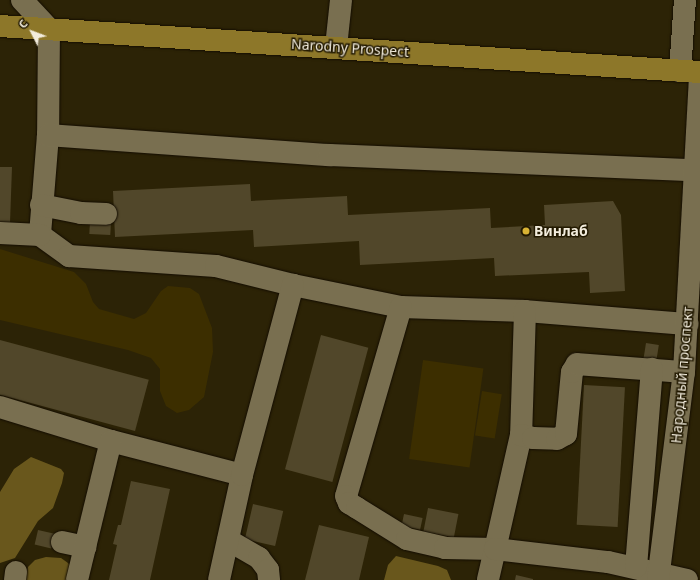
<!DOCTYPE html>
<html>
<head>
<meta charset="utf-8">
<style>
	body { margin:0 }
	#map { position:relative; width:700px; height:580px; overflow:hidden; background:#2c2306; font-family:"Noto Sans",sans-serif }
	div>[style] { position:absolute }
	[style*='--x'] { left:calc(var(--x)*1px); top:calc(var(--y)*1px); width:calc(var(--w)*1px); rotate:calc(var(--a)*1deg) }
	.green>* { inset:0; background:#3c2e00; transform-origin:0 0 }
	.forest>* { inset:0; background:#69571c }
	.building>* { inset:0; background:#51472a; transform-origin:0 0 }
	.roads { filter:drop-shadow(0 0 1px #130c00) drop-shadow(0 0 1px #130c00) }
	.minor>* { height:22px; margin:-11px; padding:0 11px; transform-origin:11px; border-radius:11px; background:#796f50 }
	.major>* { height:22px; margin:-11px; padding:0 11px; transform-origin:11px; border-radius:11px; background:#8d7729 }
	.dots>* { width:11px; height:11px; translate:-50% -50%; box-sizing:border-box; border:2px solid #221900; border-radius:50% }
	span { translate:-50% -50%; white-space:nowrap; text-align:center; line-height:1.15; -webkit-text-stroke:3px #221900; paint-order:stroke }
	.street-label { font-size:14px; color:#f3eddd }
	.poi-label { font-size:14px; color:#f3eddd; font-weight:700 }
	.left { translate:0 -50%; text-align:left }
	.north { position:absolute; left:12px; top:12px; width:40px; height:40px; -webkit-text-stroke:3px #221900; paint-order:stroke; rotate:312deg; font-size:11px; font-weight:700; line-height:16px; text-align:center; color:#f3eddd }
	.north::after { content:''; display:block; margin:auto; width:14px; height:18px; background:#f3eddd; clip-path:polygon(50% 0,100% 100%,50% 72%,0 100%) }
</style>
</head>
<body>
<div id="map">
	<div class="green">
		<div style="clip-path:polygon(0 249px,74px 272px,86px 284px,93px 302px,99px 309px,134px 319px,146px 313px,161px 291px,168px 286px,190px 288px,199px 294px,212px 328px,213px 352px,204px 397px,189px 410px,177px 413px,166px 406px,160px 391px,160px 369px,151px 358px,128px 350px,0 320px)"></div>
		<div style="left:423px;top:360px;width:61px;height:100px;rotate:8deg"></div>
		<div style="left:482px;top:391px;width:20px;height:45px;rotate:9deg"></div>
	</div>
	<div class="forest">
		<div style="clip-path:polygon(31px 457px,61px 469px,64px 473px,62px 483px,53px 508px,38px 521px,15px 558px,0 563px,0 492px,14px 469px)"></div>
		<div style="clip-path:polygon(396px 556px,438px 566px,447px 570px,451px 580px,384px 580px,388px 565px)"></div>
		<div style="clip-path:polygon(46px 557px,61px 558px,68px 563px,72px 569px,71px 580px,26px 580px,28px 567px,35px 560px)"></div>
	</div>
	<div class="building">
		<div style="clip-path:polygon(0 167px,12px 167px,10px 223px,0 223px)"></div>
		<div style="clip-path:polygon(250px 184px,251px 201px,347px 196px,348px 215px,490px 208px,491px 228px,545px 225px,544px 205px,613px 201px,621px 215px,625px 291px,590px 293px,589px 272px,495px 276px,494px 258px,360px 265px,359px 241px,254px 247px,253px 230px,115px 237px,113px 191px)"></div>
		<div style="left:90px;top:221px;width:21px;height:13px;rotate:3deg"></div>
		<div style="left:321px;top:335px;width:49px;height:139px;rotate:15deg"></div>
		<div style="left:0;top:340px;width:154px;height:53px;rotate:15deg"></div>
		<div style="left:646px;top:343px;width:13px;height:19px;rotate:9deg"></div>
		<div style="left:584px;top:385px;width:41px;height:140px;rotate:3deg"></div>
		<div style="clip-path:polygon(131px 481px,170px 489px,150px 580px,109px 580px,117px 545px,113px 544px,118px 525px,121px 525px)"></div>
		<div style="left:253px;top:504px;width:31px;height:36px;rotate:13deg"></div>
		<div style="left:428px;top:508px;width:31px;height:24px;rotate:11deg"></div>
		<div style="left:404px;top:514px;width:19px;height:12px;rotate:12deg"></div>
		<div style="clip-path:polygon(319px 525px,369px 537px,359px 580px,305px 580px)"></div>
		<div style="left:38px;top:530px;width:17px;height:15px;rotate:13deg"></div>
		<div style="clip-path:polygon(516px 575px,533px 579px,533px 580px,515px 580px)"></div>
	</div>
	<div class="roads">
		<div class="minor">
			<div style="--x:22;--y:0;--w:40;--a:47"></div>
			<div style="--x:49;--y:29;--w:106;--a:90.5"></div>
			<div style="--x:48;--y:135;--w:100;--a:94.6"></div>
			<div style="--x:40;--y:235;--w:36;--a:36"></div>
			<div style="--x:69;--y:256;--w:147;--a:3.9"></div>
			<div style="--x:216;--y:266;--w:79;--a:13.9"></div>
			<div style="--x:293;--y:285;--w:110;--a:11.5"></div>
			<div style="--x:401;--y:307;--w:124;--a:1.8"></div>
			<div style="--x:525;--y:311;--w:163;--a:4.6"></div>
			<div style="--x:336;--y:47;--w:47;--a:-83.9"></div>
			<div style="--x:680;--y:71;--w:71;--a:-86"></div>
			<div style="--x:48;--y:135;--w:282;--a:4.1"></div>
			<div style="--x:329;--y:155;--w:365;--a:2.4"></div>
			<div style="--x:41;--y:205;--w:41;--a:11.3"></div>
			<div style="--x:81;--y:213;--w:25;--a:2"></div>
			<div style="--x:0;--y:233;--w:40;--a:2.9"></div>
			<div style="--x:401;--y:307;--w:197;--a:106.2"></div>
			<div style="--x:346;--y:496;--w:8;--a:67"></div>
			<div style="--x:349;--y:503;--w:9;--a:32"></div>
			<div style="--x:357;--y:508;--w:59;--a:31.8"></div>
			<div style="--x:407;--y:539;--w:39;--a:13"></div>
			<div style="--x:445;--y:548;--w:50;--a:1.1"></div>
			<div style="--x:495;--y:549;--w:32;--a:103"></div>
			<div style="--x:525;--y:311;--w:124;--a:91.8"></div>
			<div style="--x:521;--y:435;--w:117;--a:102.8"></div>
			<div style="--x:495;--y:549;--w:114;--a:6.6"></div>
			<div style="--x:608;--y:562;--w:81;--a:12.8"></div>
			<div style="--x:0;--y:407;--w:116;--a:17"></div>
			<div style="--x:111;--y:441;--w:135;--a:14.5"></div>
			<div style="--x:521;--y:435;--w:12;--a:14"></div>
			<div style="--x:533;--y:438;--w:24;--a:2"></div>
			<div style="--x:557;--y:439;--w:10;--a:-29"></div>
			<div style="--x:566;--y:434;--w:62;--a:-84.5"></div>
			<div style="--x:572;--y:372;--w:9;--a:-58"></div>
			<div style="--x:577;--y:364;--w:107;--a:4.3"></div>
			<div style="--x:228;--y:540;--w:36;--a:30"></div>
			<div style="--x:259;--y:558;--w:15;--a:53"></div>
			<div style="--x:268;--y:570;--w:10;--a:84"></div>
			<div style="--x:62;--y:542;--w:24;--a:12"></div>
			<div style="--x:636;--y:567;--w:199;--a:-85.4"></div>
			<div style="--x:15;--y:580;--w:8;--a:-83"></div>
			<div style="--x:77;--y:580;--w:143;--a:-76.3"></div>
			<div style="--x:219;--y:580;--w:107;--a:-77.6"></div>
			<div style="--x:242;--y:475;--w:197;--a:-75"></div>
			<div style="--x:658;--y:580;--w:210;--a:-82.9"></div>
			<div style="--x:684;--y:372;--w:300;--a:-86.9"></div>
		</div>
		<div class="major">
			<div style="--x:0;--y:26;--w:702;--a:3.76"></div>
		</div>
	</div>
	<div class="dots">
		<div style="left:526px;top:231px;background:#d9b334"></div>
	</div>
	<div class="street-label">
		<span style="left:350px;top:48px;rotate:4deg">Narodny Prospect</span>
		<span style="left:682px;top:375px;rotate:-85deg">Народный проспект</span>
	</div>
	<div class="poi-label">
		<span class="left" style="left:534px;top:231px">Винлаб</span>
	</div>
	<div class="north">С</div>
</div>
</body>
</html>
